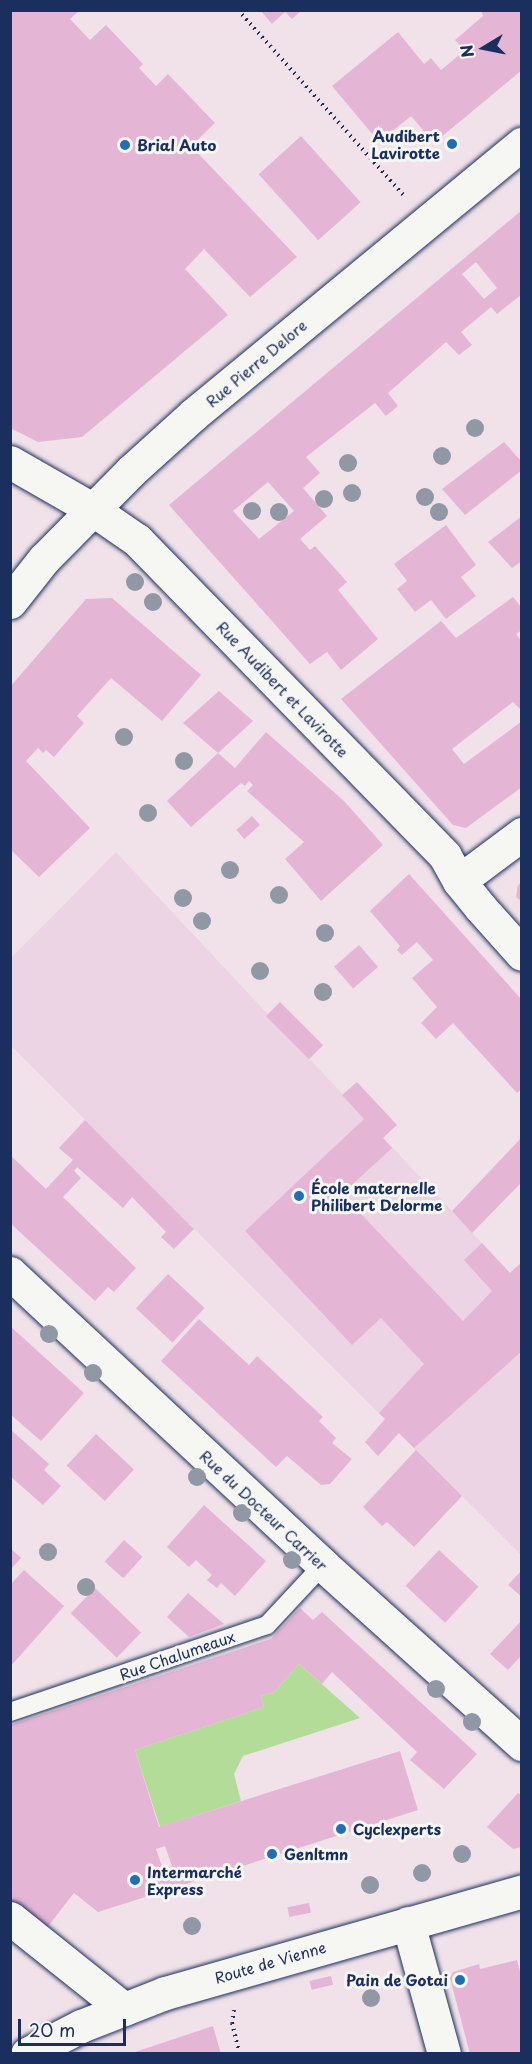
<!DOCTYPE html>
<html>
<head>
<meta charset="utf-8">
<style>
	body { margin:0 }
	#map { position:relative; width:532px; height:2064px; overflow:hidden; background:#f1e2ea; font-family:"Playpen Sans",sans-serif }
	div>[style] { position:absolute }
	[style*='--x'] { left:calc(var(--x)*1px); top:calc(var(--y)*1px); width:calc(var(--w)*1px); rotate:calc(var(--a)*1deg) }
	.built>* { inset:0; background:#edd4e4 }
	.green>* { inset:0; background:#b3dc98 }
	.building>* { inset:0; background:#e5b5d6; transform-origin:0 0 }
	.path>* { height:4px; margin-top:-2px; transform-origin:0; background:repeating-linear-gradient(90deg,#1b2f5e 0 1.5px,transparent 0 6px) }
	.roads { filter:drop-shadow(0 0 2px #1b2f5e) drop-shadow(0 0 2px #1b2f5e) }
	.lane>* { height:18px; margin:-9px; padding:0 9px; transform-origin:9px; border-radius:9px; background:#f6f6f2 }
	.street>* { height:33px; margin:-16.5px; padding:0 16.5px; transform-origin:16.5px; border-radius:16.5px; background:#f6f6f2 }
	.secondary>* { height:33px; margin:-16.5px; padding:0 16.5px; transform-origin:16.5px; border-radius:16.5px; background:#f6f6f2 }
	.trees>* { width:18px; height:18px; margin:-9px; border-radius:50%; background:#9097a5 }
	.dots>* { width:16px; height:16px; translate:-50% -50%; box-sizing:border-box; border:3px solid #f6f6f2; border-radius:50% }
	span { translate:-50% -50%; white-space:nowrap; text-align:center; line-height:1.15; -webkit-text-stroke:6px #f6f6f2; paint-order:stroke }
	.poi-label { font-size:15px; color:#1b2f5e; font-weight:700 }
	.right { translate:-100% -50%; text-align:right }
	.left { translate:0 -50%; text-align:left }
	.street-label { font-size:15px; color:#1b2f5e }
	.frame { position:absolute; inset:0; border:12px solid #1b2f5e; pointer-events:none }
	.north { position:absolute; left:454px; top:18px; width:60px; height:60px; -webkit-text-stroke:4px #f6f6f2; paint-order:stroke; rotate:260deg; font-size:16px; font-weight:700; line-height:24px; text-align:center; color:#1b2f5e }
	.north::after { content:''; display:block; margin:auto; width:21px; height:27px; background:#1b2f5e; clip-path:polygon(50% 0,100% 100%,50% 72%,0 100%) }
	.scale { position:absolute; left:18px; top:2019px; width:108px; height:27px; box-sizing:border-box; border:3px solid #1b2f5e; border-top:0; padding-left:8px; font-size:18px; line-height:21px; white-space:nowrap; color:#1b2f5e; -webkit-text-stroke:4px #f6f6f2; paint-order:stroke }
</style>
</head>
<body>
<div id="map">
	<div class="built">
		<div style="clip-path:polygon(116px 852px,510px 1273px,521px 1262px,521px 1555px,11px 1046px,10px 959px)"></div>
	</div>
	<div class="green">
		<div style="clip-path:polygon(299px 1664px,360px 1718px,243px 1756px,234px 1774px,241px 1801px,160px 1827px,135px 1750px,264px 1707px,261px 1696px,274px 1692px)"></div>
	</div>
	<div class="building">
		<div style="clip-path:polygon(10px 10px,80px 10px,70px 19px,90px 40px,106px 25px,143px 64px,139px 68px,156px 86px,168px 74px,215px 123px,191px 146px,297px 257px,250px 297px,204px 249px,185px 269px,228px 315px,82px 437px,38px 442px,10px 428px)"></div>
		<div style="clip-path:polygon(260px 10px,302px 10px,292px 19px,285px 12px,272px 24px)"></div>
		<div style="clip-path:polygon(481px 10px,522px 10px,522px 70px,434px 143px,411px 116px,379px 142px,332px 86px,398px 32px,424px 64px,431px 58px,441px 70px,465px 50px,455px 40px,483px 16px)"></div>
		<div style="left:301px;top:136px;width:89px;height:57px;rotate:48deg"></div>
		<div style="clip-path:polygon(evenodd,522px 210px,522px 294px,497px 314px,491px 307px,461px 332px,472px 345px,459px 355px,446px 342px,388px 393px,398px 406px,386px 416px,375px 403px,306px 457px,320px 473px,303px 488px,327px 516px,300px 539px,310px 550px,315px 546px,347px 582px,338px 590px,378px 639px,341px 670px,327px 652px,310px 664px,169px 505px,522px 210px,476px 262px,497px 288px,484px 299px,462px 274px,476px 262px,522px 210px,268px 482px,294px 511px,259px 539px,233px 511px,268px 482px)"></div>
		<div style="clip-path:polygon(504px 442px,522px 462px,522px 470px,465px 515px,442px 489px)"></div>
		<div style="clip-path:polygon(522px 516px,522px 561px,512px 568px,488px 542px)"></div>
		<div style="clip-path:polygon(446px 525px,476px 565px,461px 577px,476px 596px,446px 619px,431px 600px,415px 612px,397px 589px,407px 581px,394px 564px)"></div>
		<div style="clip-path:polygon(513px 597px,522px 608px,522px 630px,516px 634px,522px 642px,522px 711px,513px 702px,452px 749px,464px 764px,522px 721px,522px 787px,466px 828px,453px 825px,341px 699px,441px 621px,456px 638px)"></div>
		<div style="clip-path:polygon(112px 598px,201px 675px,162px 721px,111px 678px,77px 716px,84px 723px,54px 757px,46px 750px,43px 753px,38px 748px,26px 761px,90px 828px,39px 877px,10px 849px,10px 687px,86px 599px)"></div>
		<div style="clip-path:polygon(219px 691px,253px 721px,218px 753px,183px 723px)"></div>
		<div style="clip-path:polygon(266px 732px,344px 801px,383px 845px,321px 901px,285px 859px,304px 842px,247px 791px,253px 785px,249px 781px,245px 786px,241px 783px,191px 827px,167px 801px,218px 753px,235px 768px)"></div>
		<div style="left:252px;top:816px;width:12px;height:21px;rotate:48deg"></div>
		<div style="clip-path:polygon(409px 874px,522px 1000px,522px 1089px,517px 1093px,453px 1023px,436px 1039px,421px 1023px,437px 1007px,412px 978px,433px 960px,417px 942px,402px 955px,397px 950px,400px 946px,370px 911px)"></div>
		<div style="clip-path:polygon(522px 882px,522px 902px,516px 897px,518px 885px)"></div>
		<div style="left:359px;top:945px;width:29px;height:33px;rotate:49deg"></div>
		<div style="left:280px;top:1002px;width:61px;height:20px;rotate:45deg"></div>
		<div style="clip-path:polygon(357px 1082px,397px 1125px,383px 1138px,392px 1148px,342px 1194px,463px 1321px,492px 1291px,464px 1260px,482px 1243px,510px 1273px,522px 1262px,522px 1351px,414px 1448px,399px 1433px,378px 1456px,365px 1442px,385px 1419px,379px 1413px,424px 1364px,381px 1318px,352px 1345px,245px 1231px,364px 1119px,342px 1095px)"></div>
		<div style="clip-path:polygon(85px 1120px,194px 1229px,174px 1249px,161px 1237px,166px 1232px,132px 1197px,123px 1208px,77px 1167px,74px 1171px,81px 1178px,63px 1197px,136px 1268px,114px 1292px,108px 1287px,95px 1301px,10px 1223px,10px 1155px,46px 1189px,73px 1160px,59px 1148px)"></div>
		<div style="clip-path:polygon(522px 1137px,522px 1182px,472px 1233px,452px 1211px)"></div>
		<div style="left:168px;top:1274px;width:50px;height:47px;rotate:43deg"></div>
		<div style="clip-path:polygon(199px 1319px,249px 1365px,257px 1356px,323px 1417px,319px 1421px,336px 1438px,332px 1443px,352px 1459px,330px 1484px,321px 1485px,287px 1456px,276px 1467px,161px 1361px)"></div>
		<div style="clip-path:polygon(10px 1326px,84px 1393px,41px 1441px,10px 1414px)"></div>
		<div style="clip-path:polygon(10px 1429px,49px 1464px,44px 1470px,61px 1486px,43px 1505px,10px 1476px)"></div>
		<div style="left:96px;top:1434px;width:52px;height:43px;rotate:43deg"></div>
		<div style="clip-path:polygon(416px 1450px,462px 1496px,414px 1547px,387px 1522px,382px 1526px,363px 1507px)"></div>
		<div style="clip-path:polygon(204px 1505px,266px 1561px,235px 1596px,221px 1583px,217px 1588px,207px 1580px,212px 1575px,196px 1560px,189px 1567px,167px 1547px)"></div>
		<div style="left:124px;top:1540px;width:25px;height:29px;rotate:42deg"></div>
		<div style="clip-path:polygon(10px 1548px,21px 1558px,10px 1570px)"></div>
		<div style="left:439px;top:1550px;width:54px;height:49px;rotate:43deg"></div>
		<div style="clip-path:polygon(24px 1570px,64px 1606px,10px 1667px,10px 1585px)"></div>
		<div style="clip-path:polygon(522px 1570px,522px 1597px,508px 1585px)"></div>
		<div style="left:95px;top:1588px;width:64px;height:35px;rotate:44deg"></div>
		<div style="clip-path:polygon(188px 1593px,224px 1624px,189px 1637px,167px 1617px)"></div>
		<div style="clip-path:polygon(evenodd,300px 1608px,313px 1620px,322px 1612px,477px 1754px,444px 1789px,410px 1760px,417px 1752px,332px 1672px,322px 1684px,299px 1664px,274px 1692px,261px 1696px,264px 1707px,135px 1750px,159px 1827px,400px 1751px,418px 1810px,98px 1912px,74px 1893px,46px 1929px,10px 1902px,10px 1725px,271px 1639px,300px 1608px,165px 1846px,172px 1866px,163px 1869px,156px 1849px,165px 1846px)"></div>
		<div style="clip-path:polygon(522px 1620px,522px 1655px,508px 1670px,490px 1654px)"></div>
		<div style="clip-path:polygon(518px 1793px,522px 1796px,522px 1847px,513px 1849px,487px 1827px)"></div>
		<div style="left:309px;top:1903px;width:10px;height:22px;rotate:79deg"></div>
		<div style="clip-path:polygon(517px 1960px,522px 1980px,522px 2054px,470px 2054px,450px 1978px,453px 1972px,479px 1964px,480px 1969px)"></div>
		<div style="left:331px;top:1976px;width:9px;height:22px;rotate:77deg"></div>
		<div style="clip-path:polygon(213px 2026px,221px 2054px,133px 2054px,132px 2053px)"></div>
	</div>
	<div class="path">
		<div style="--x:238;--y:10;--w:251;--a:48.2"></div>
		<div style="--x:234;--y:2010;--w:13;--a:99"></div>
		<div style="--x:232;--y:2023;--w:32;--a:76"></div>
	</div>
	<div class="roads">
		<div class="lane">
			<div style="--x:10;--y:1712;--w:271;--a:-18.7"></div>
			<div style="--x:267;--y:1625;--w:82;--a:-47"></div>
		</div>
		<div class="street">
			<div style="--x:10;--y:462;--w:95;--a:29.8"></div>
			<div style="--x:92;--y:509;--w:55;--a:34.6"></div>
			<div style="--x:137;--y:540;--w:441;--a:45.7"></div>
			<div style="--x:445;--y:856;--w:29;--a:61"></div>
			<div style="--x:459;--y:881;--w:33;--a:51"></div>
			<div style="--x:480;--y:907;--w:63;--a:48.2"></div>
			<div style="--x:459;--y:881;--w:79;--a:-36.7"></div>
			<div style="--x:10;--y:1273;--w:428;--a:43"></div>
			<div style="--x:323;--y:1565;--w:268;--a:42"></div>
			<div style="--x:10;--y:1918;--w:146;--a:38.6"></div>
			<div style="--x:408;--y:1923;--w:136;--a:74.6"></div>
		</div>
		<div class="secondary">
			<div style="--x:10;--y:602;--w:55;--a:-51.7"></div>
			<div style="--x:44;--y:559;--w:124;--a:-45.3"></div>
			<div style="--x:131;--y:471;--w:85;--a:-42.1"></div>
			<div style="--x:194;--y:414;--w:425;--a:-39.5"></div>
			<div style="--x:27;--y:2054;--w:61;--a:-27.4"></div>
			<div style="--x:81;--y:2026;--w:90;--a:-21.4"></div>
			<div style="--x:165;--y:1993;--w:371;--a:-15.9"></div>
		</div>
	</div>
	<div class="trees">
		<div style="left:475px;top:428px"></div>
		<div style="left:442px;top:456px"></div>
		<div style="left:348px;top:463px"></div>
		<div style="left:352px;top:493px"></div>
		<div style="left:425px;top:497px"></div>
		<div style="left:324px;top:499px"></div>
		<div style="left:252px;top:511px"></div>
		<div style="left:279px;top:512px"></div>
		<div style="left:439px;top:512px"></div>
		<div style="left:135px;top:582px"></div>
		<div style="left:153px;top:602px"></div>
		<div style="left:124px;top:737px"></div>
		<div style="left:184px;top:761px"></div>
		<div style="left:148px;top:813px"></div>
		<div style="left:230px;top:870px"></div>
		<div style="left:279px;top:895px"></div>
		<div style="left:183px;top:898px"></div>
		<div style="left:202px;top:921px"></div>
		<div style="left:325px;top:933px"></div>
		<div style="left:260px;top:971px"></div>
		<div style="left:323px;top:992px"></div>
		<div style="left:49px;top:1334px"></div>
		<div style="left:93px;top:1373px"></div>
		<div style="left:197px;top:1477px"></div>
		<div style="left:242px;top:1513px"></div>
		<div style="left:48px;top:1552px"></div>
		<div style="left:292px;top:1560px"></div>
		<div style="left:86px;top:1587px"></div>
		<div style="left:436px;top:1689px"></div>
		<div style="left:472px;top:1722px"></div>
		<div style="left:462px;top:1854px"></div>
		<div style="left:422px;top:1873px"></div>
		<div style="left:370px;top:1885px"></div>
		<div style="left:192px;top:1926px"></div>
		<div style="left:371px;top:1998px"></div>
	</div>
	<div class="dots">
		<div style="left:452px;top:144px;background:#1f6fb2"></div>
		<div style="left:125px;top:145px;background:#1f6fb2"></div>
		<div style="left:299px;top:1196px;background:#1f6fb2"></div>
		<div style="left:341px;top:1829px;background:#1f6fb2"></div>
		<div style="left:272px;top:1854px;background:#1f6fb2"></div>
		<div style="left:135px;top:1880px;background:#1f6fb2"></div>
		<div style="left:460px;top:1980px;background:#1f6fb2"></div>
	</div>
	<div class="poi-label">
		<span class="right" style="left:440px;top:144px">Audibert<br>Lavirotte</span>
		<span class="left" style="left:137px;top:145px">Brial Auto</span>
		<span class="left" style="left:311px;top:1196px">École maternelle<br>Philibert Delorme</span>
		<span class="left" style="left:353px;top:1829px">Cyclexperts</span>
		<span class="left" style="left:284px;top:1854px">Genltmn</span>
		<span class="left" style="left:147px;top:1880px">Intermarché<br>Express</span>
		<span class="right" style="left:448px;top:1980px">Pain de Gotai</span>
	</div>
	<div class="street-label">
		<span style="left:256px;top:363px;rotate:-40deg">Rue Pierre Delore</span>
		<span style="left:283px;top:689px;rotate:46deg">Rue Audibert et Lavirotte</span>
		<span style="left:264px;top:1510px;rotate:43deg">Rue du Docteur Carrier</span>
		<span style="left:177px;top:1655px;rotate:-19deg">Rue Chalumeaux</span>
		<span style="left:270px;top:1962px;rotate:-16deg">Route de Vienne</span>
	</div>
	<div class="frame"></div>
	<div class="north">N</div>
	<div class="scale">20 m</div>
</div>
</body>
</html>
